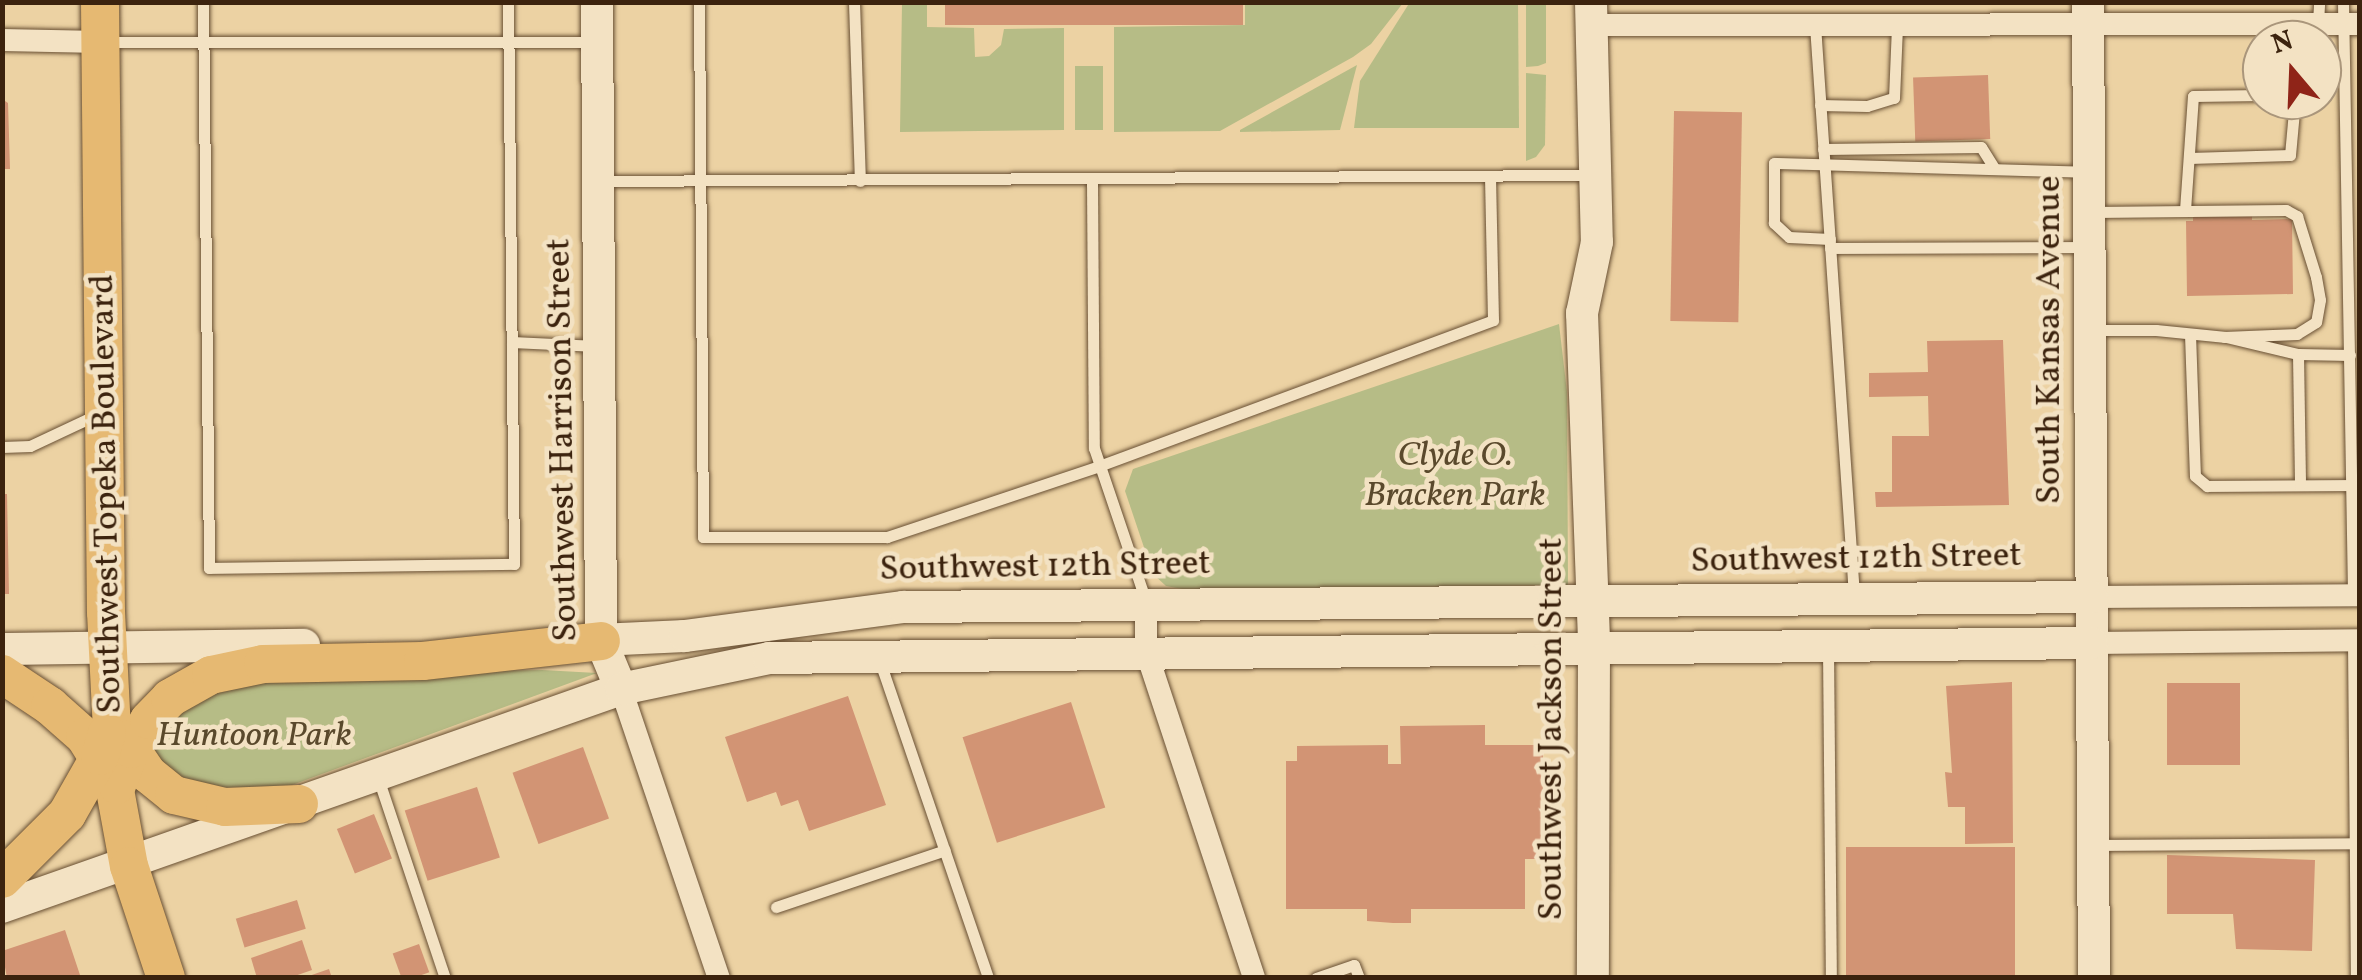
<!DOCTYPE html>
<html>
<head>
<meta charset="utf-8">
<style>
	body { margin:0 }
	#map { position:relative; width:2362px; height:980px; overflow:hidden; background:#ecd2a3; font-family:Vollkorn,serif }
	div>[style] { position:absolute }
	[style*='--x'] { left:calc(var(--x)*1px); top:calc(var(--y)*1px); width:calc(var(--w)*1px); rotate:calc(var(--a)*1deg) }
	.green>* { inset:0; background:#b6bc86; transform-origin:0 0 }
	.building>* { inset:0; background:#d29474; transform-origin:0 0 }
	.roads { filter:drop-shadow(0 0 2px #684f33) drop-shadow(0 0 2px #684f33) }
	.lane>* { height:11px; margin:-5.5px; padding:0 5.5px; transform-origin:5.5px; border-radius:5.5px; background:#f3e2c3 }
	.street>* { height:22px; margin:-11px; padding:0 11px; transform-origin:11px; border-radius:11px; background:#f3e2c3 }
	.secondary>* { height:32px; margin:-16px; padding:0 16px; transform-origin:16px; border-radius:16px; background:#f3e2c3 }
	.primary>* { height:38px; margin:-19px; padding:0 19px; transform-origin:19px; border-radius:19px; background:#e6b972 }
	span { translate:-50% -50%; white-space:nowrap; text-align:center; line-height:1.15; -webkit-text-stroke:9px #f3e2c3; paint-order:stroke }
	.street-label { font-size:35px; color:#3c230e }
	.park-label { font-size:35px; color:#5a492c; font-style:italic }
	.frame { position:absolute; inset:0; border:5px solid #3c230e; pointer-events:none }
	.north { position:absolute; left:2242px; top:20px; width:100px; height:100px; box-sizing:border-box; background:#f3e2c3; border:2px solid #aa967b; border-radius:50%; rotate:341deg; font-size:28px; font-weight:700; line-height:40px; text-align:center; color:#3c230e }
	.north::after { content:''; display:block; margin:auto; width:35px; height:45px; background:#8f2418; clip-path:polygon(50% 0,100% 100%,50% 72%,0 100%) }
</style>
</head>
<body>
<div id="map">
	<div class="green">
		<div style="clip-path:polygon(1410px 2px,1518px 3px,1519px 128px,1354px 128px,1360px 81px)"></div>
		<div style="clip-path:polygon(902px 3px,927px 3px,927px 27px,974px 28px,975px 57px,989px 56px,1001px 45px,1004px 29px,1064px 28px,1064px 130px,900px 132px)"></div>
		<div style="clip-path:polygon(1245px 3px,1403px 3px,1371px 44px,1353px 57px,1220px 131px,1114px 132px,1114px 27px,1245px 25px)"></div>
		<div style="clip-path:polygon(1526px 3px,1546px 3px,1546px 63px,1538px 66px,1526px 67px)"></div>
		<div style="clip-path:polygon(1357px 65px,1340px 130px,1240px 132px,1240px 130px)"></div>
		<div style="left:1075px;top:66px;width:28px;height:64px"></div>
		<div style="clip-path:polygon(1526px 73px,1546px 75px,1545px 145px,1536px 157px,1526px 161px)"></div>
		<div style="clip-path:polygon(1559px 324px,1567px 392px,1568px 585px,1188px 590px,1166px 586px,1153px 574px,1125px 491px,1133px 469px)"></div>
		<div style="clip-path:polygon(542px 670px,597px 673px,273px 792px,206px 792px,155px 766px,152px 732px,180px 704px,263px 675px)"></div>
	</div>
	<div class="building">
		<div style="left:945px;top:2px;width:298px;height:23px"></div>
		<div style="left:1988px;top:75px;width:64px;height:75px;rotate:88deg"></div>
		<div style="clip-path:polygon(2px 99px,8px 103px,10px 169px,2px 169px)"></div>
		<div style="left:1674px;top:111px;width:68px;height:210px;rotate:1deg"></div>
		<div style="clip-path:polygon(2252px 212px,2252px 220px,2292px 219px,2293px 294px,2187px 296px,2186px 221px,2193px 221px,2193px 213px)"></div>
		<div style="clip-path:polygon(2003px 340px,2009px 505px,1876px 507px,1875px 492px,1892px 492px,1892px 436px,1929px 436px,1928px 396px,1869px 397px,1869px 373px,1928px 372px,1927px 341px)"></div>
		<div style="clip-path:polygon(2px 494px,7px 494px,9px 594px,2px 594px)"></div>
		<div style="clip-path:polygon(2012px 682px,2013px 843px,1965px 844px,1965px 807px,1948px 807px,1945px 772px,1952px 773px,1946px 686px)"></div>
		<div style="left:2167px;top:683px;width:73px;height:82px"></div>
		<div style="clip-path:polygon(848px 696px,886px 805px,809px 831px,798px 800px,781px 806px,776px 792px,747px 802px,725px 737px)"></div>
		<div style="left:1071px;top:702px;width:111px;height:114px;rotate:72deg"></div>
		<div style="clip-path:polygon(1485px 725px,1485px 745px,1543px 745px,1543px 859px,1525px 859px,1525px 909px,1411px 909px,1411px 923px,1393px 923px,1367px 921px,1367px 909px,1286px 909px,1286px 761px,1297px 761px,1297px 746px,1388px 745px,1388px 764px,1401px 764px,1400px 726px)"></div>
		<div style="left:583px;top:747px;width:76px;height:75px;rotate:70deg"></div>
		<div style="left:477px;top:787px;width:74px;height:76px;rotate:72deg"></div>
		<div style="left:374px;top:814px;width:48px;height:40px;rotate:68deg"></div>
		<div style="left:2015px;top:847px;width:131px;height:169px;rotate:90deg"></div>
		<div style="clip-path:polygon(2167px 855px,2315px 860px,2312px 951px,2236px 949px,2233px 914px,2167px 914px)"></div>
		<div style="left:297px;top:900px;width:30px;height:64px;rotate:73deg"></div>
		<div style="clip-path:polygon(65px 930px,81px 978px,7px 978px,2px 951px)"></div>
		<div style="clip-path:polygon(302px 940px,312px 970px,289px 978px,257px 978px,251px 958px)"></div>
		<div style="left:419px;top:944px;width:30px;height:28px;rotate:70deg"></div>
		<div style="clip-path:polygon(329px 969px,332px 978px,306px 978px,306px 977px)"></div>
	</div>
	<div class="roads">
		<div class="lane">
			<div style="--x:203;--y:2;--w:566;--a:89.39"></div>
			<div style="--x:209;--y:568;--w:305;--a:-0.8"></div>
			<div style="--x:514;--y:564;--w:562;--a:-90.61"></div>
			<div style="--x:699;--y:2;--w:535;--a:89.57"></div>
			<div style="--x:703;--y:537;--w:184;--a:0"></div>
			<div style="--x:887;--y:537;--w:224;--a:-18.5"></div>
			<div style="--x:1099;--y:466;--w:420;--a:-20.3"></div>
			<div style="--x:1493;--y:320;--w:143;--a:-91.2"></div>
			<div style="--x:854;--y:2;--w:179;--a:88.1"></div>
			<div style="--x:2343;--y:2;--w:593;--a:89.03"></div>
			<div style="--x:2318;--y:24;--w:22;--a:-87"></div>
			<div style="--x:1815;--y:25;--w:571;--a:86.09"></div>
			<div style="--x:105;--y:42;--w:491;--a:0"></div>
			<div style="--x:1820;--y:105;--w:47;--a:1.2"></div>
			<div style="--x:1867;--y:106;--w:28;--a:-17"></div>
			<div style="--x:1894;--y:98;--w:73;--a:-87.6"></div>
			<div style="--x:1823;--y:149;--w:158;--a:-0.7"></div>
			<div style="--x:1981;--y:147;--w:25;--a:58"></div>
			<div style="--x:2189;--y:158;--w:101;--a:-1.7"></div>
			<div style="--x:2290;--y:155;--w:55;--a:-84.8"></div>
			<div style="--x:602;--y:181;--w:992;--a:-0.35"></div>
			<div style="--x:1092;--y:182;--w:266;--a:89.6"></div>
			<div style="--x:1094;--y:448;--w:159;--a:71.3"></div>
			<div style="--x:2185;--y:210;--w:114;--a:-86"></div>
			<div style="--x:2193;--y:96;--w:69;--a:-0.8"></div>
			<div style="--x:2094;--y:212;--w:192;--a:-0.6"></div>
			<div style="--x:2286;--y:210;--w:13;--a:29"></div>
			<div style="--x:2297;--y:216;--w:64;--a:72.7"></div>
			<div style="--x:2316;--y:277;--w:23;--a:80"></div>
			<div style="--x:2320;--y:300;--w:22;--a:100"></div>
			<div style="--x:2316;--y:322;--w:22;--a:148"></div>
			<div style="--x:2297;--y:334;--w:73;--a:177.6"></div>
			<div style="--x:1830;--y:239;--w:41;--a:-177.2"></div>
			<div style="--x:1789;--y:237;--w:21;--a:-137"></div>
			<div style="--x:1774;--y:223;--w:60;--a:-90"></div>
			<div style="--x:1774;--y:163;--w:314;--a:1.6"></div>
			<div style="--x:1830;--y:248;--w:256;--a:-0.2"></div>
			<div style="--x:2095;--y:330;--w:61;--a:0"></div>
			<div style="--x:2156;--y:330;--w:70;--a:5.7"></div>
			<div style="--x:2226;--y:337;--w:74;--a:13.3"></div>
			<div style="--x:2298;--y:354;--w:52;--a:1.1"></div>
			<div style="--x:2190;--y:334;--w:142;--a:88"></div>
			<div style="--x:2195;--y:476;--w:16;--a:40"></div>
			<div style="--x:2207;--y:486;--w:145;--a:-0.4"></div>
			<div style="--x:512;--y:342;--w:85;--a:2.7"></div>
			<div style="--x:2298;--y:354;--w:131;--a:89.1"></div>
			<div style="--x:2;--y:447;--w:28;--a:-2"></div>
			<div style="--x:30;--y:446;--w:73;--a:-25.2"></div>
			<div style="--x:2353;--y:640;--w:338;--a:89.5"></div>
			<div style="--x:1828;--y:647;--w:331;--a:89.5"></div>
			<div style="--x:880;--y:662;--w:334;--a:71.1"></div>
			<div style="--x:378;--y:778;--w:211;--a:71.5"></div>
			<div style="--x:2097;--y:845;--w:258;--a:-0.4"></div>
			<div style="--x:776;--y:907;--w:178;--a:-18.6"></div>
			<div style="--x:1316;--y:978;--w:40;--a:-18.9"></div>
			<div style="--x:1354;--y:965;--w:14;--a:69"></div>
		</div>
		<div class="street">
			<div style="--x:1592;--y:25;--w:768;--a:-0.07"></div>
			<div style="--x:2;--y:40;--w:99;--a:1.2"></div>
			<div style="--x:2092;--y:597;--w:268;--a:-0.4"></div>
			<div style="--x:1146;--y:604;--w:47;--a:90"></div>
			<div style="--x:1146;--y:651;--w:344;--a:71.7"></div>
			<div style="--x:2092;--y:643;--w:268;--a:-0.6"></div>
			<div style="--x:621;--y:689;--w:305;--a:71.3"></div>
		</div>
		<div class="secondary">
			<div style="--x:597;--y:2;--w:639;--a:89.64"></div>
			<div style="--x:601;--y:641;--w:52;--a:67.4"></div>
			<div style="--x:1591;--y:2;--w:240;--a:88.6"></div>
			<div style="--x:1597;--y:242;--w:73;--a:101.9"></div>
			<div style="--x:1582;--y:313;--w:335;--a:87.9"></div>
			<div style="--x:1594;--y:648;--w:330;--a:90.2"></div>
			<div style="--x:2088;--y:2;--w:976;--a:89.65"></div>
			<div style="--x:578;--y:641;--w:107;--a:-2.7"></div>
			<div style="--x:685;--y:636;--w:220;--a:-7.6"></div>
			<div style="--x:903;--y:607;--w:1189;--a:-0.48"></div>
			<div style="--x:2;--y:649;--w:302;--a:-0.8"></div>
			<div style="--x:2;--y:907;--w:656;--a:-19.4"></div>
			<div style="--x:621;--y:689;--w:151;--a:-11.8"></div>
			<div style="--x:769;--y:658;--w:1323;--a:-0.65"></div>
		</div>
		<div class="primary">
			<div style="--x:100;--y:2;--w:610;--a:89.44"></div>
			<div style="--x:106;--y:612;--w:178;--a:87.1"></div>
			<div style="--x:115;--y:790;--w:77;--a:79.6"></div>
			<div style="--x:129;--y:866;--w:118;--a:71.7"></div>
			<div style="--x:2;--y:674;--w:58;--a:33.7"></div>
			<div style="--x:50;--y:706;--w:47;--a:41.5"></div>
			<div style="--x:85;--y:737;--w:44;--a:58.1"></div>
			<div style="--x:121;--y:734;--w:48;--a:56"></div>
			<div style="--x:148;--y:774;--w:33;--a:39"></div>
			<div style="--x:174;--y:795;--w:52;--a:13.2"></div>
			<div style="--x:225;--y:807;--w:74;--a:-2.3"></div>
			<div style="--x:117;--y:785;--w:39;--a:-69"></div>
			<div style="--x:131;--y:749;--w:34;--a:-58"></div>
			<div style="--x:149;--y:720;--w:30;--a:-46"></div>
			<div style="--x:170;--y:698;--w:47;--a:-29.3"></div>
			<div style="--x:211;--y:675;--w:53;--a:-11.9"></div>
			<div style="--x:263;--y:664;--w:160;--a:-1.1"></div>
			<div style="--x:423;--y:661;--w:179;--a:-6.4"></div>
			<div style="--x:2;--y:879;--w:92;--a:-45"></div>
			<div style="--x:67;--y:814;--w:67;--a:-60.4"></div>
			<div style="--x:100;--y:756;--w:24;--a:-73"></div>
		</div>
	</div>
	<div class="street-label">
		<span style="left:2050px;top:340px;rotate:-90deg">South Kansas Avenue</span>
		<span style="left:563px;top:440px;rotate:-91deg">Southwest Harrison Street</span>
		<span style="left:107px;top:494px;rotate:-91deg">Southwest Topeka Boulevard</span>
		<span style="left:1856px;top:559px;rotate:-1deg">Southwest 12th Street</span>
		<span style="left:1045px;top:567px;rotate:-1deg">Southwest 12th Street</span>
		<span style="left:1552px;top:729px;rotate:-90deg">Southwest Jackson Street</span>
	</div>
	<div class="park-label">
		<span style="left:1455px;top:476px">Clyde O.<br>Bracken Park</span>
		<span style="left:254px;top:736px">Huntoon Park</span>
	</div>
	<div class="frame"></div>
	<div class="north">N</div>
</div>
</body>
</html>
